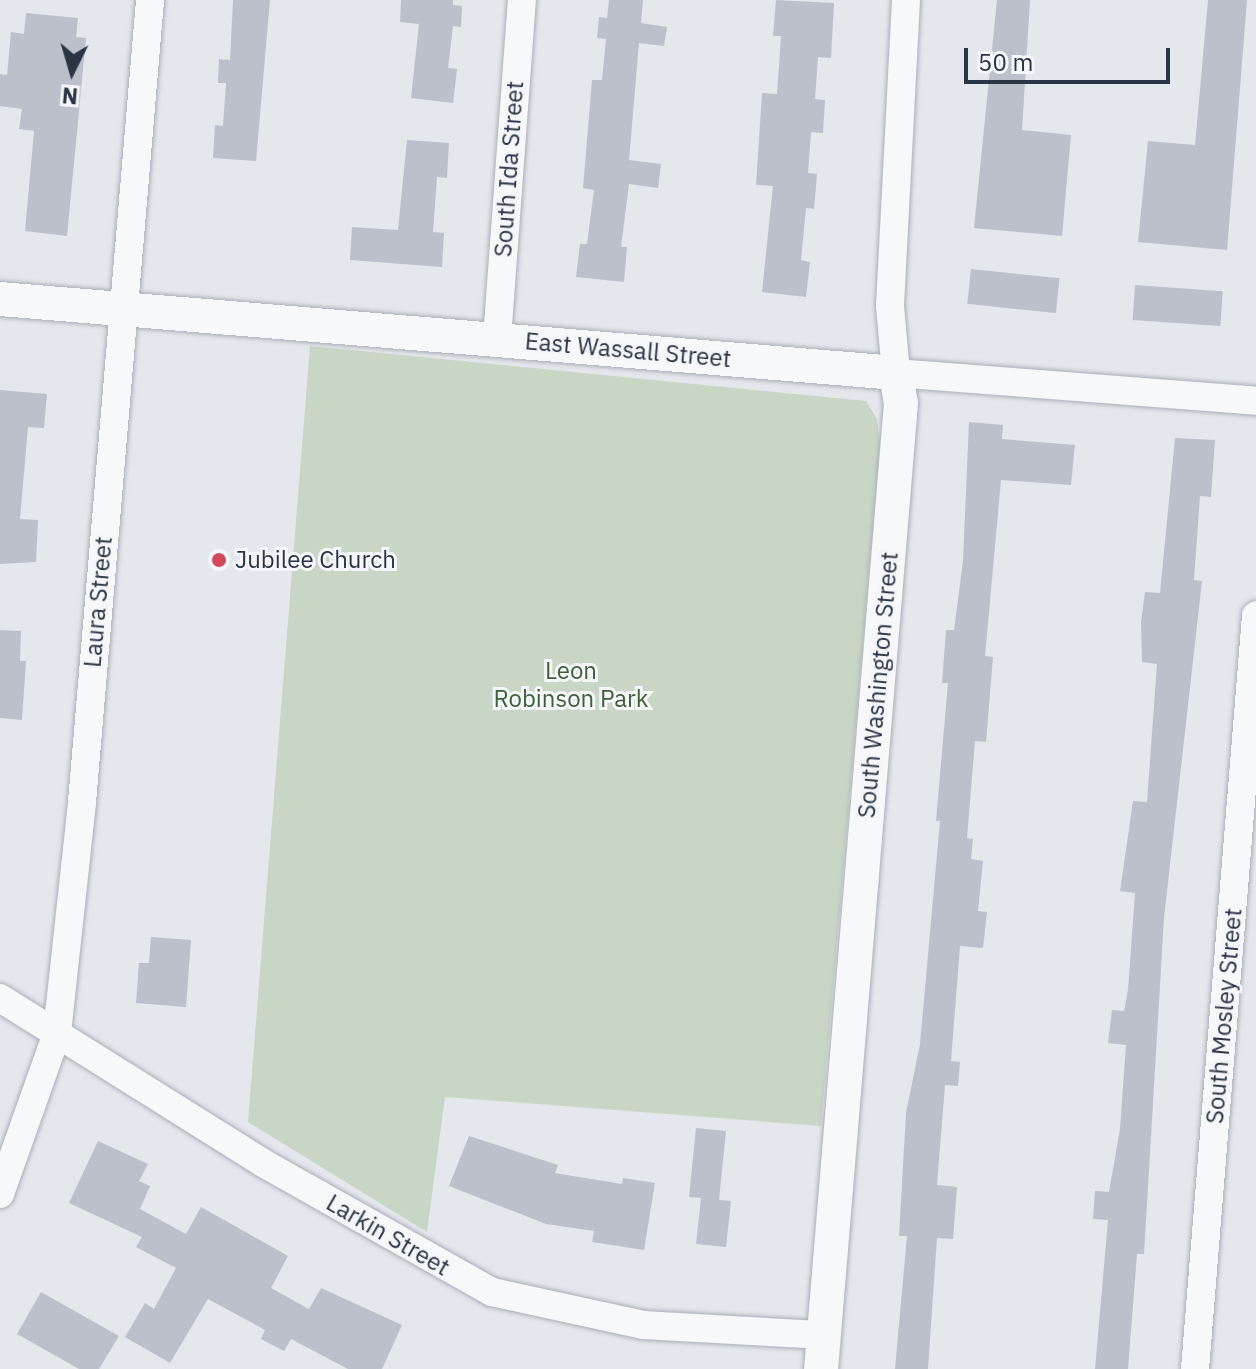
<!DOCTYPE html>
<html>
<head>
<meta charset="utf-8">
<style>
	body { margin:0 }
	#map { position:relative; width:1256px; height:1369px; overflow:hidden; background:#e4e7ec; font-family:"IBM Plex Sans",sans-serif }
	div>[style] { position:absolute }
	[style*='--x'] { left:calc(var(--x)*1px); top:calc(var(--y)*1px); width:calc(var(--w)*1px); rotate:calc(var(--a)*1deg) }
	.green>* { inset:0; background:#c9d6c5 }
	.building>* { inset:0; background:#bbc0ca; transform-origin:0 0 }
	.roads { filter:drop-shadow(0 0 2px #a9aeb7) drop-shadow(0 0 2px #a9aeb7) }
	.minor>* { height:28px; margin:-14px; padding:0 14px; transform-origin:14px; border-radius:14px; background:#f7f8fa }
	.tertiary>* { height:34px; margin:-17px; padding:0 17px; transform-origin:17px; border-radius:17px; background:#f7f8fa }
	.dots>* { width:22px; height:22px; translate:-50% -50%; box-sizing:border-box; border:4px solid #f4f6f9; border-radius:50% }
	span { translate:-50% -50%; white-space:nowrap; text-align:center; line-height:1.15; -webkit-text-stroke:6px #f4f6f9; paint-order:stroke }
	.street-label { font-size:24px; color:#2b3445 }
	.poi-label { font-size:24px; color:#2b3445 }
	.left { translate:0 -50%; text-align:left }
	.park-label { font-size:24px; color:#3f6138 }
	.north { position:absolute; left:32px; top:32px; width:80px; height:80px; -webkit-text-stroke:6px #f4f6f9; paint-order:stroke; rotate:185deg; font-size:22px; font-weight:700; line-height:32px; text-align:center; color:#2b3445 }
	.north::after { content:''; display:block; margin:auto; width:28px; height:36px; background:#2b3445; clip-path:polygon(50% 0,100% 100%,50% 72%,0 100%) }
	.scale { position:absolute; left:964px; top:48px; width:206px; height:36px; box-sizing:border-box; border:4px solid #2b3445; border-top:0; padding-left:10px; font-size:24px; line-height:28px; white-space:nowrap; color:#2b3445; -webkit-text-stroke:6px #f4f6f9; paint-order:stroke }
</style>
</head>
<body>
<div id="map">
	<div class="green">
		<div style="clip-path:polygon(310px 346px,866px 401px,877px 419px,880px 445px,821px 1126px,445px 1097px,427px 1232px,248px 1122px)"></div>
	</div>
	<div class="building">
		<div style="clip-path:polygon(233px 0,270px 0,256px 161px,213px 158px,215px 125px,223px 126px,226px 83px,218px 83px,219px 59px,230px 60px)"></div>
		<div style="clip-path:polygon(401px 0,453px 0,453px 5px,462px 6px,461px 27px,453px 26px,448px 68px,457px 69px,453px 103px,411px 98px,419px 24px,400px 22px)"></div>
		<div style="clip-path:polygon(609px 0,643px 0,641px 23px,667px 27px,664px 46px,639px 43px,629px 160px,661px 164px,658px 188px,629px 184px,621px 247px,627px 247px,624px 282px,576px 277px,580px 244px,587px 244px,594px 190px,583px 188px,592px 80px,602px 80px,606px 39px,597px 38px,599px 17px,607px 18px)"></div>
		<div style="clip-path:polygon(776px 0,834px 3px,831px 58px,818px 57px,815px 99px,825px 100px,823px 133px,811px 132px,808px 173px,817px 174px,814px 209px,806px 208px,801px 260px,810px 262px,806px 297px,762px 292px,773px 186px,756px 185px,762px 93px,777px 94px,781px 36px,773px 36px)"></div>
		<div style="clip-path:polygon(997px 0,1030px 0,1022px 130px,1071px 135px,1062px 236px,974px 228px)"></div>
		<div style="clip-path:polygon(1208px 0,1247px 0,1227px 250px,1138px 242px,1148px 141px,1195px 145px)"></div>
		<div style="clip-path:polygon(26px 13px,78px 18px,76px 37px,86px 38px,67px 236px,25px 231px,34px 131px,19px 129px,22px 109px,0 106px,0 74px,7px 75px,11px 32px,24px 34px)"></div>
		<div style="clip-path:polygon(407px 140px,449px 143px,447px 178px,437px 177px,433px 232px,444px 233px,442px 267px,350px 260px,352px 227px,398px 230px)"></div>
		<div style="left:971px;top:269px;width:89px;height:35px;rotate:6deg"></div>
		<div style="left:1135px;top:285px;width:88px;height:35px;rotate:4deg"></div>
		<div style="clip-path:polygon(0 390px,47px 394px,44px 428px,28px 427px,20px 519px,38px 520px,36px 562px,0 564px)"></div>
		<div style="clip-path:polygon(969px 422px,1003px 425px,1002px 439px,1075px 445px,1071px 485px,1001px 480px,985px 656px,993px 657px,986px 742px,975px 741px,967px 838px,973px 839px,971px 859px,983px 861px,978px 911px,987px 912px,983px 948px,960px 946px,951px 1061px,960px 1062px,958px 1086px,945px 1085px,937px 1185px,957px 1187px,953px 1239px,937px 1238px,928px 1369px,895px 1369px,907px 1236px,899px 1236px,906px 1113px,920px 1044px,940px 821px,936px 821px,948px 683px,942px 683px,946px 630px,954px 630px,963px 561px)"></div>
		<div style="clip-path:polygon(1175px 438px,1215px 440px,1211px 497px,1200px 496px,1194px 580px,1202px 581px,1164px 918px,1144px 1254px,1137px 1254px,1128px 1369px,1095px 1369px,1108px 1220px,1093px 1219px,1095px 1191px,1109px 1192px,1120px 1129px,1126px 1045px,1108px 1043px,1112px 1010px,1124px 1011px,1128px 990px,1135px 893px,1120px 891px,1133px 801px,1147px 802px,1157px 664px,1142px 662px,1141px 622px,1145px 592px,1160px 593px)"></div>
		<div style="clip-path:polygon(0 630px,21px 631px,20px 661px,26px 661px,22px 720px,0 718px)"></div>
		<div style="clip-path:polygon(151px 937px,191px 940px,186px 1007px,136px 1003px,139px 963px,149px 963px)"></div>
		<div style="clip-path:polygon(696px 1128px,726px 1131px,719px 1200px,731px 1201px,726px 1247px,696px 1244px,701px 1198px,689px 1197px)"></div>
		<div style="clip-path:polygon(469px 1136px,558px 1165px,555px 1173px,622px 1184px,623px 1178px,655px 1183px,644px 1250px,592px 1242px,594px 1231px,546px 1224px,449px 1186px)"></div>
		<div style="clip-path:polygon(98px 1141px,148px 1164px,139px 1181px,150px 1186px,140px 1209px,186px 1234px,201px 1207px,288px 1256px,271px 1288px,309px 1309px,321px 1288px,402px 1325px,382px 1369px,348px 1369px,291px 1339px,284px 1351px,261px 1339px,265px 1330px,208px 1299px,170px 1363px,125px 1337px,145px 1303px,154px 1309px,176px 1268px,136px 1247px,142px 1237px,69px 1203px)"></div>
		<div style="clip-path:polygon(41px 1292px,119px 1336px,99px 1369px,79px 1369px,17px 1334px)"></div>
	</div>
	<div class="roads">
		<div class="minor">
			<div style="--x:906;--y:0;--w:306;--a:93"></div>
			<div style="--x:890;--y:306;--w:67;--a:84.9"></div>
			<div style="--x:896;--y:373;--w:361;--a:4.4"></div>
			<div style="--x:497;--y:339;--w:340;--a:-85.8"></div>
			<div style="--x:0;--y:998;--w:310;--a:32.1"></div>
			<div style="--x:263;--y:1163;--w:263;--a:29.4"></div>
			<div style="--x:492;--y:1292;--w:155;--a:12.3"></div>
			<div style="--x:643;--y:1325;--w:181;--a:3.2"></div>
			<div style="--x:0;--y:1194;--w:171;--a:-70.5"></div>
			<div style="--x:57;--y:1033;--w:232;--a:-83.8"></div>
			<div style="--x:82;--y:802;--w:805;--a:-85.15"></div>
			<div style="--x:1195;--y:1369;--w:756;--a:-85.37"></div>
		</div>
		<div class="tertiary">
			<div style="--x:0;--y:299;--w:899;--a:4.72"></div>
			<div style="--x:896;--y:373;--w:30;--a:81"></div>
			<div style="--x:901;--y:403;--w:969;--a:94.73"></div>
		</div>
	</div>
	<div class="dots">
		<div style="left:219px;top:560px;background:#d1495b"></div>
	</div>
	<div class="street-label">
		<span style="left:509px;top:169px;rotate:-86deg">South Ida Street</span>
		<span style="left:628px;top:350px;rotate:5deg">East Wassall Street</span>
		<span style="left:98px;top:602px;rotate:-85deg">Laura Street</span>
		<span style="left:878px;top:685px;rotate:-85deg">South Washington Street</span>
		<span style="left:1224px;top:1016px;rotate:-85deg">South Mosley Street</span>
		<span style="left:388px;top:1235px;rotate:30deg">Larkin Street</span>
	</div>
	<div class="poi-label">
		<span class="left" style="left:235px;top:560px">Jubilee Church</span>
	</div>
	<div class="park-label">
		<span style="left:571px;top:685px">Leon<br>Robinson Park</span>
	</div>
	<div class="north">N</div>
	<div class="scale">50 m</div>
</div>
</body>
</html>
